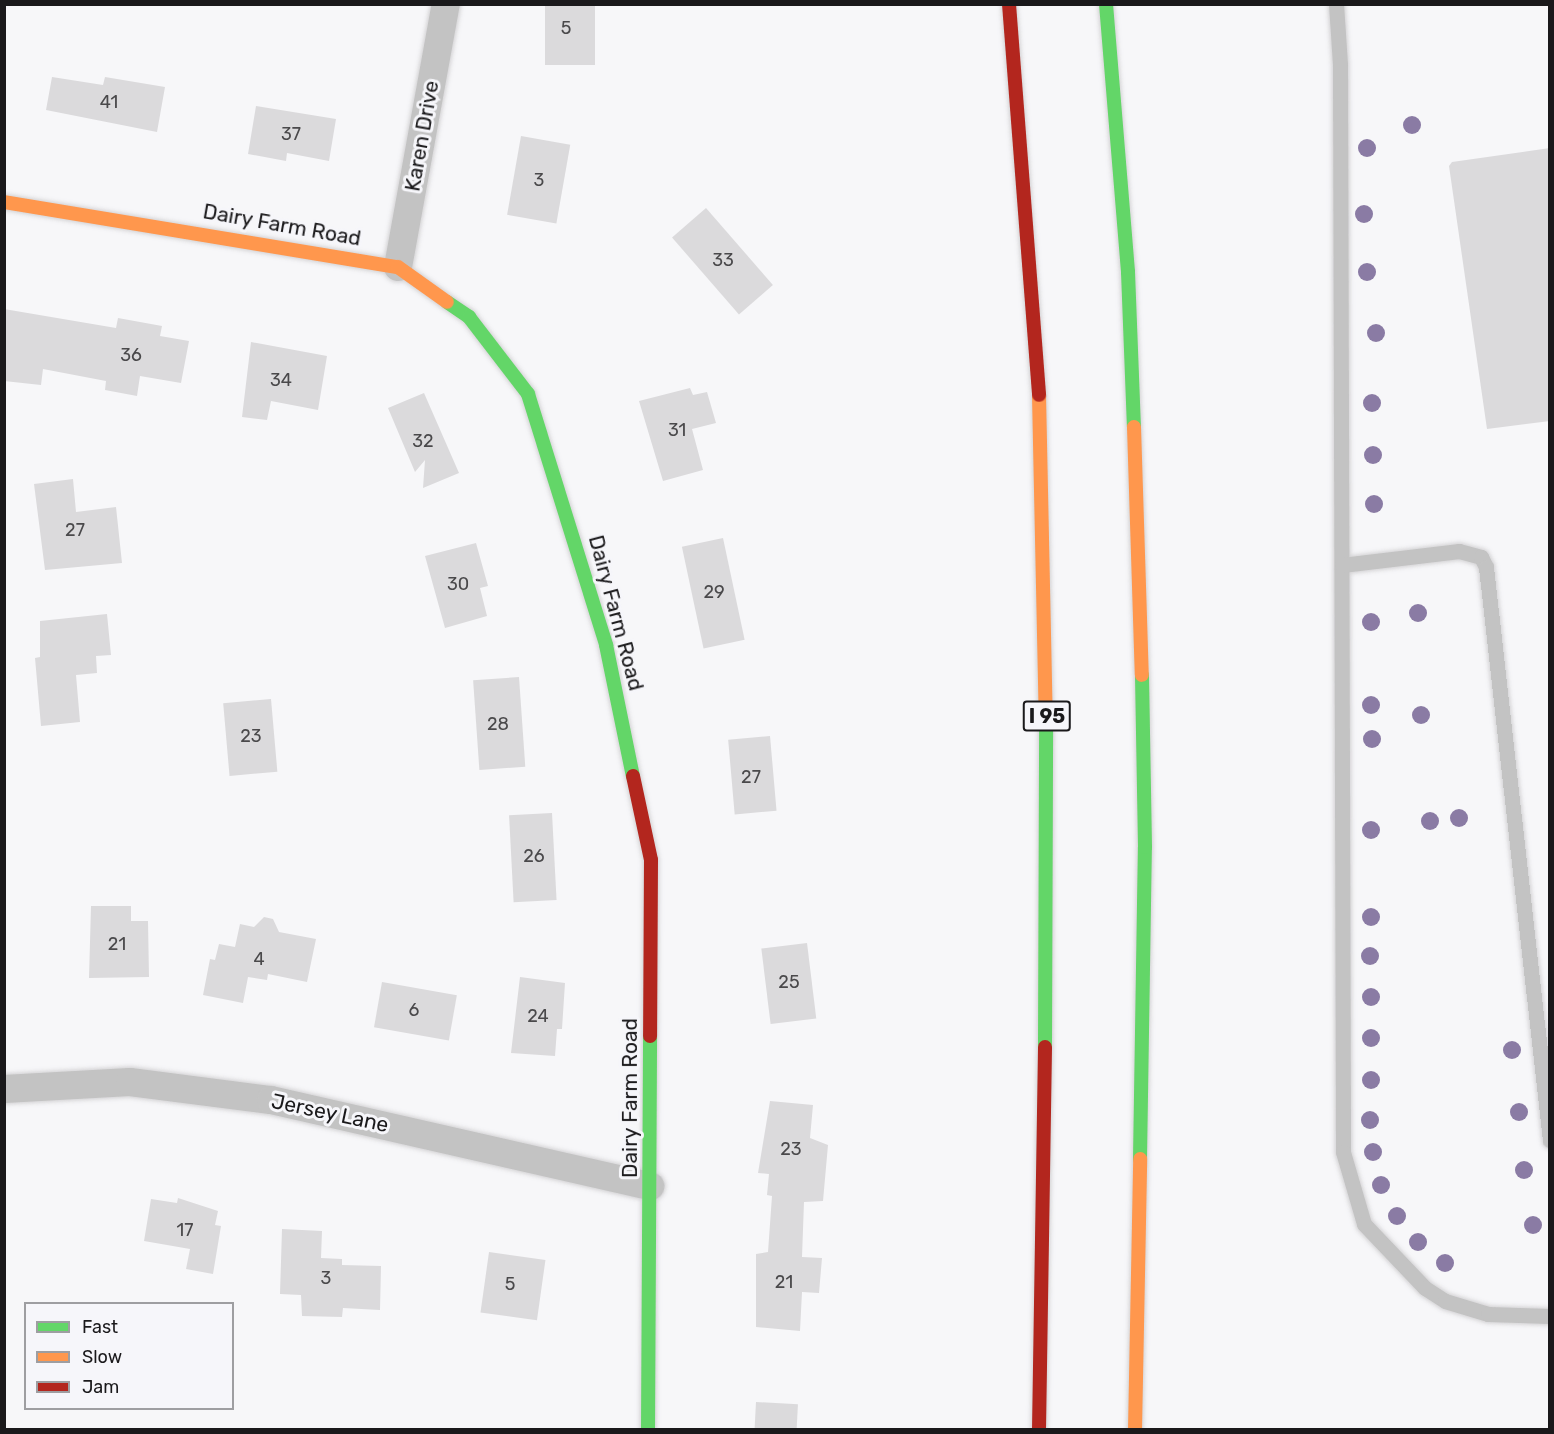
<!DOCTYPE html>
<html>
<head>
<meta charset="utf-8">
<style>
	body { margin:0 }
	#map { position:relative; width:1554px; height:1434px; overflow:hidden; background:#f7f7f9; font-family:Rubik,sans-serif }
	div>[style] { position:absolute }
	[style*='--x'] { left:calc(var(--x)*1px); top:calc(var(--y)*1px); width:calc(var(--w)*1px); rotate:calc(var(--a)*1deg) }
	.building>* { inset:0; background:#dbdadc; transform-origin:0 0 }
	.roads { filter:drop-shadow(0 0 2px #d4d3d5) drop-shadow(0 0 2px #d4d3d5) }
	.lane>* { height:15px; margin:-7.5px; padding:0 7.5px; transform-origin:7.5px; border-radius:7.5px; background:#c3c3c3 }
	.street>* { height:28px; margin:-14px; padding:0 14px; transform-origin:14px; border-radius:14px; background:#c3c3c3 }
	.fast>* { height:14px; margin:-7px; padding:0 7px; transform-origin:7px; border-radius:7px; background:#63d668 }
	.slow>* { height:14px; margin:-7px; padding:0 7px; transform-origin:7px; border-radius:7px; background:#ff974d }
	.jam>* { height:14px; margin:-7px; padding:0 7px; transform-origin:7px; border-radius:7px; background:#b3261e }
	.trees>* { width:18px; height:18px; margin:-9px; border-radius:50%; background:#8a7ba4 }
	span { translate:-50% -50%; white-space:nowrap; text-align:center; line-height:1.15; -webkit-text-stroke:6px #f6f6fa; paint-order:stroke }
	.number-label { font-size:18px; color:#4a494b }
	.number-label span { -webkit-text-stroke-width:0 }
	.shield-label span { padding:2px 4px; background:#f6f6fa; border:2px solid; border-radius:4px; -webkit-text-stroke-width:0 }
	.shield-label { font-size:20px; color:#1a191b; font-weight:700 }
	.street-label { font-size:21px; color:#1a191b }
	.frame { position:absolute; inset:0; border:6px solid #1a191b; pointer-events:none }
	.legend { position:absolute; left:24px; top:1302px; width:210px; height:108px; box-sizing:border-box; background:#f6f6fa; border:2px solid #9e9ea1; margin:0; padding:8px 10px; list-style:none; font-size:18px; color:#1a191b }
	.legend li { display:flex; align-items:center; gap:12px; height:30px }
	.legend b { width:30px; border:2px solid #9e9ea1 }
</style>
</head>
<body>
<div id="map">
	<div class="building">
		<div style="left:545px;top:4px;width:50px;height:61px"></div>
		<div style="clip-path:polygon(52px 77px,103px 85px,105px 77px,165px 87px,157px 132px,46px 110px)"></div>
		<div style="clip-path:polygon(256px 106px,336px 119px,329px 161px,287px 153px,286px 161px,248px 154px)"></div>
		<div style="left:521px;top:136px;width:50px;height:80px;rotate:10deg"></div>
		<div style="clip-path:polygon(1550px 148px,1550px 421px,1487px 429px,1449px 166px,1452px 162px)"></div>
		<div style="left:706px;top:208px;width:102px;height:45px;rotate:49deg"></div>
		<div style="clip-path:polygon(4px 309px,116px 328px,118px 318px,162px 326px,160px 336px,189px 341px,181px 383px,140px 376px,137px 396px,105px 390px,106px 381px,43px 369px,41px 385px,4px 381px)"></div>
		<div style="clip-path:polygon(251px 342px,327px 356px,318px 410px,271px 401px,267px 420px,242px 417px)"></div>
		<div style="clip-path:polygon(690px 388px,693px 395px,707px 392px,716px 423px,692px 429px,703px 470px,663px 481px,639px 401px)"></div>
		<div style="clip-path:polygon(424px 393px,459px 473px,423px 488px,425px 460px,415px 472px,388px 408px)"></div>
		<div style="clip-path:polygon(73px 479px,76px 512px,116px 507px,122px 563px,45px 570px,34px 484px)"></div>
		<div style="left:723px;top:538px;width:104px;height:42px;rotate:78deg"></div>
		<div style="clip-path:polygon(476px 543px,488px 586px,480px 588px,487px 616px,445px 628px,425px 556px)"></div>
		<div style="clip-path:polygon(107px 614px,111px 655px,96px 656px,97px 673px,76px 675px,80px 722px,41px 726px,35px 658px,40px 657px,40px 621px)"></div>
		<div style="left:519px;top:677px;width:90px;height:46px;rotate:86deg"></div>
		<div style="left:271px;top:699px;width:73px;height:48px;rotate:85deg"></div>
		<div style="left:770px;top:736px;width:75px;height:42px;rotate:85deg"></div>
		<div style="left:552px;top:813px;width:87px;height:43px;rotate:87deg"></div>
		<div style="clip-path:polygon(91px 906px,131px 906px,131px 921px,148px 921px,149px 977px,89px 978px)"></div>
		<div style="clip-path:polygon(264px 917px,273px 919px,279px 932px,316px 939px,307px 982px,268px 974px,267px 980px,248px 977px,243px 1003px,203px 995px,210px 959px,215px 960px,219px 944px,235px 947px,240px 924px,254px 927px)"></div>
		<div style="left:807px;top:943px;width:76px;height:46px;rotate:83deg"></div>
		<div style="clip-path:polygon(520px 977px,565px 983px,562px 1029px,557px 1029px,555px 1056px,511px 1053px)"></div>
		<div style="left:382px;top:982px;width:76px;height:46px;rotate:10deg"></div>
		<div style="clip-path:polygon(770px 1101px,813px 1105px,810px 1138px,828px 1145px,823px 1201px,804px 1202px,802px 1257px,822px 1258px,819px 1293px,802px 1292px,800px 1331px,756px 1327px,756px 1254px,768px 1252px,772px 1196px,767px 1195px,769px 1174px,758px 1173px)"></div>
		<div style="clip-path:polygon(178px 1198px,218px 1211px,215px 1225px,221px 1226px,213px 1274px,186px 1269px,190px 1249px,144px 1241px,151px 1199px,177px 1203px)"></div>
		<div style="clip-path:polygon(282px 1229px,322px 1231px,321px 1258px,342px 1259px,342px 1265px,381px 1266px,380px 1310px,343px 1308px,342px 1317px,302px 1316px,301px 1295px,280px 1294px)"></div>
		<div style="left:489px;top:1252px;width:57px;height:61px;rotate:8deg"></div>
		<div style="left:756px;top:1402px;width:42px;height:28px;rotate:3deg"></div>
	</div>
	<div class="roads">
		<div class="lane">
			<div style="--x:1336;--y:4;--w:61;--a:86.2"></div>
			<div style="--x:1340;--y:65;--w:1087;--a:89.84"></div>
			<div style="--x:1343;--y:1152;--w:75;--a:73.7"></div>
			<div style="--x:1364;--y:1224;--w:88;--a:46.4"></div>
			<div style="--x:1425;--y:1288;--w:24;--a:33"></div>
			<div style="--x:1445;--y:1301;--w:45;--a:16.8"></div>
			<div style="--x:1488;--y:1314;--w:62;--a:1.8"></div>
			<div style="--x:1342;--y:565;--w:118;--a:-6.8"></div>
			<div style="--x:1459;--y:551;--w:23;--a:15"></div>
			<div style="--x:1481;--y:557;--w:11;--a:63"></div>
			<div style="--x:1486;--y:567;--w:577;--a:83.63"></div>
		</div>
		<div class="street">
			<div style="--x:398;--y:267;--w:267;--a:-79.7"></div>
			<div style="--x:4;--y:1089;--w:126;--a:-3.2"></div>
			<div style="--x:130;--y:1082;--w:142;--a:7.3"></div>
			<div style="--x:271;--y:1100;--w:389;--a:12.8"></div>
		</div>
		<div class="fast">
			<div style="--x:1106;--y:4;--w:269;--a:85.3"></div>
			<div style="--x:1128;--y:272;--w:155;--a:87.8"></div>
			<div style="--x:447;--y:302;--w:27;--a:34"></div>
			<div style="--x:469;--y:317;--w:97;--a:52.5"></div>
			<div style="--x:528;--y:394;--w:263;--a:72.7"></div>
			<div style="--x:606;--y:645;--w:134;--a:78.4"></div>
			<div style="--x:1045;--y:1047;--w:327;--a:-89.8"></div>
			<div style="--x:1140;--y:1159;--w:312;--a:-89.1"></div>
			<div style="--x:1145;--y:847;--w:172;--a:-91"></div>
			<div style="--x:648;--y:1430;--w:394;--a:-89.7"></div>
		</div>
		<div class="slow">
			<div style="--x:4;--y:202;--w:399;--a:9.4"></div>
			<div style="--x:398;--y:267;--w:60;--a:35.5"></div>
			<div style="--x:1039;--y:395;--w:325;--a:88.8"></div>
			<div style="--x:1134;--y:427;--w:248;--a:88.2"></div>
			<div style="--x:1135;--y:1430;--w:271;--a:-88.9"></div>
		</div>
		<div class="jam">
			<div style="--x:1009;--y:4;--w:392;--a:85.6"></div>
			<div style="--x:633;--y:776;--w:86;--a:77.9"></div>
			<div style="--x:651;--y:860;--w:176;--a:90.3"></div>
			<div style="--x:1039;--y:1430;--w:383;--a:-89.1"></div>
		</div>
	</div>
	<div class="trees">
		<div style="left:1412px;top:125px"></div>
		<div style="left:1367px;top:148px"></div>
		<div style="left:1364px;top:214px"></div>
		<div style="left:1367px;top:272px"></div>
		<div style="left:1376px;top:333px"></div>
		<div style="left:1372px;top:403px"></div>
		<div style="left:1373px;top:455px"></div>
		<div style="left:1374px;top:504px"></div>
		<div style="left:1418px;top:613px"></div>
		<div style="left:1371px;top:622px"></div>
		<div style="left:1371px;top:705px"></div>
		<div style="left:1421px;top:715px"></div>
		<div style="left:1372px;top:739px"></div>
		<div style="left:1459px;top:818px"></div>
		<div style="left:1430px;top:821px"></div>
		<div style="left:1371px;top:830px"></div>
		<div style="left:1371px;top:917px"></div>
		<div style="left:1370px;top:956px"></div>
		<div style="left:1371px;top:997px"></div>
		<div style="left:1371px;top:1038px"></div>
		<div style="left:1512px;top:1050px"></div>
		<div style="left:1371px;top:1080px"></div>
		<div style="left:1519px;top:1112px"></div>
		<div style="left:1370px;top:1120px"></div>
		<div style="left:1373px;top:1152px"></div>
		<div style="left:1524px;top:1170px"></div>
		<div style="left:1381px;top:1185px"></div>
		<div style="left:1397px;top:1216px"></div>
		<div style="left:1533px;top:1225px"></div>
		<div style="left:1418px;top:1242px"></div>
		<div style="left:1445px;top:1263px"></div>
	</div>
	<div class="number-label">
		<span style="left:566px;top:28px">5</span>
		<span style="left:109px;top:102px">41</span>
		<span style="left:291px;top:134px">37</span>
		<span style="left:539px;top:180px">3</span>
		<span style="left:723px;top:260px">33</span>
		<span style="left:131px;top:355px">36</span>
		<span style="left:281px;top:380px">34</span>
		<span style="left:677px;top:430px">31</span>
		<span style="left:423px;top:441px">32</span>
		<span style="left:75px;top:530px">27</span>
		<span style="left:458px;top:584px">30</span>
		<span style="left:714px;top:592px">29</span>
		<span style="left:498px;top:724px">28</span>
		<span style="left:251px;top:736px">23</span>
		<span style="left:751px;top:777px">27</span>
		<span style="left:534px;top:856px">26</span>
		<span style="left:117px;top:944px">21</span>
		<span style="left:259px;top:959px">4</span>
		<span style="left:789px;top:982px">25</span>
		<span style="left:414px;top:1010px">6</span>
		<span style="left:538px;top:1016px">24</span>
		<span style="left:791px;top:1149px">23</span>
		<span style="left:185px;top:1230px">17</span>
		<span style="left:326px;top:1278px">3</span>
		<span style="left:784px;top:1282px">21</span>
		<span style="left:510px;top:1284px">5</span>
	</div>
	<div class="shield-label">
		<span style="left:1047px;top:716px">I 95</span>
	</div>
	<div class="street-label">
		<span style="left:422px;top:136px;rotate:-80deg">Karen Drive</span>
		<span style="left:282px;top:225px;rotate:10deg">Dairy Farm Road</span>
		<span style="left:616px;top:613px;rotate:75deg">Dairy Farm Road</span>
		<span style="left:630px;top:1098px;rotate:-90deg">Dairy Farm Road</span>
		<span style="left:330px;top:1113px;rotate:12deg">Jersey Lane</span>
	</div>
	<div class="frame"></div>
	<ul class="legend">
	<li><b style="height:8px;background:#63d668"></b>Fast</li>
	<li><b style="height:8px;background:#ff974d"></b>Slow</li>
	<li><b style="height:8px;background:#b3261e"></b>Jam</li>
	</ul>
</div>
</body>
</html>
